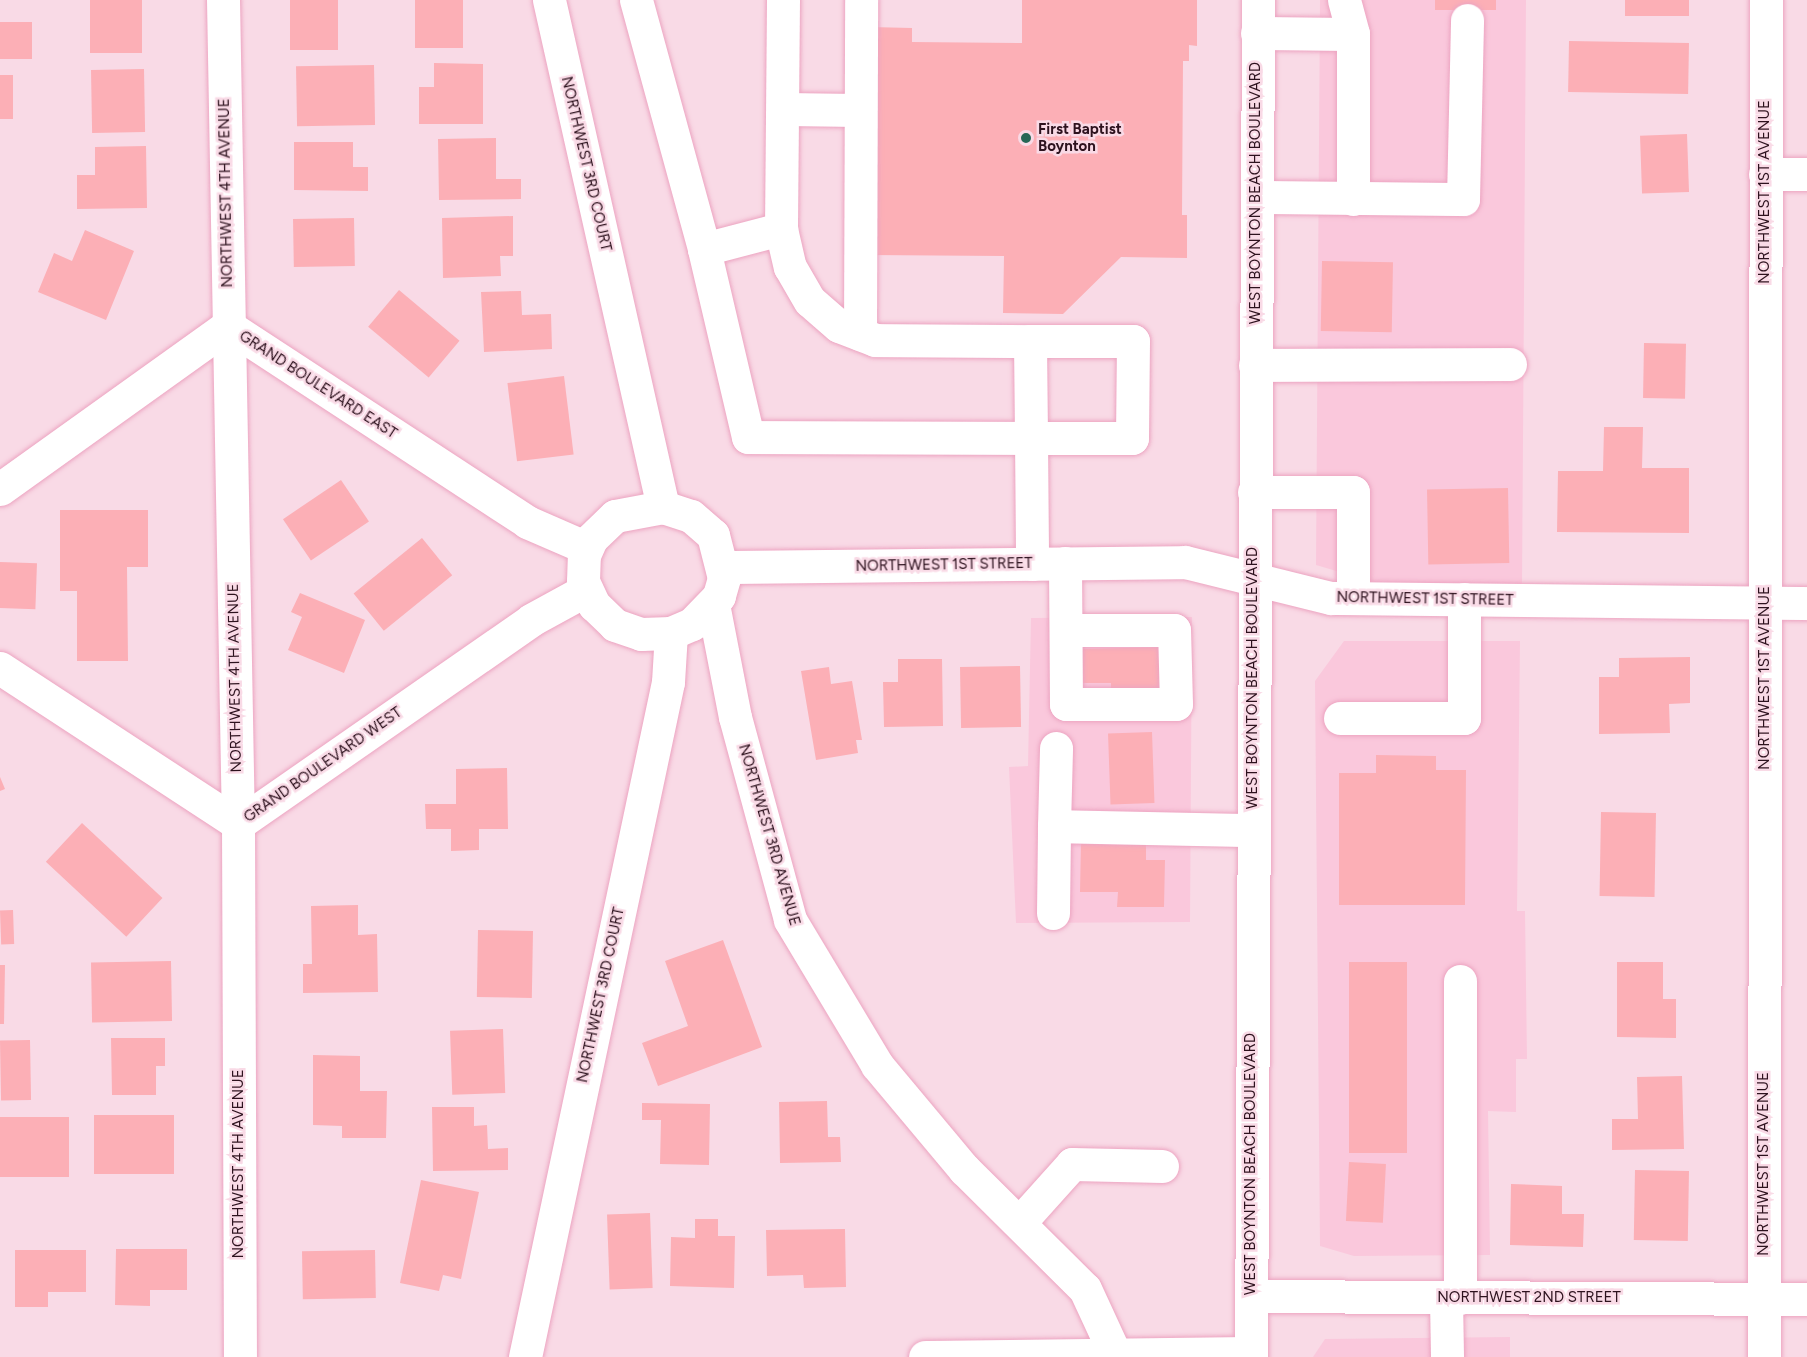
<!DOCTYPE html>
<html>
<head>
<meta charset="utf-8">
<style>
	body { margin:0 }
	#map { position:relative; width:1807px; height:1357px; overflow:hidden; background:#f9dae6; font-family:Figtree,sans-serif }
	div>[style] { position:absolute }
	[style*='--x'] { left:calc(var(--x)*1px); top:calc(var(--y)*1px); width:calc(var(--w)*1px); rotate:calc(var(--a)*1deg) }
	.built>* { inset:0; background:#fac8dc }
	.building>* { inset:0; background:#fcafb6; transform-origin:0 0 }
	.roads { filter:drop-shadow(0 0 2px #eca4c1) drop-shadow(0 0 2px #eca4c1) }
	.minor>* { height:33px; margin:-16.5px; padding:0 16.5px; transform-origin:16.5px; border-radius:16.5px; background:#fff }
	.major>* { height:33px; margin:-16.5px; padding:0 16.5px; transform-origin:16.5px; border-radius:16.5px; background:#fff }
	.dots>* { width:16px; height:16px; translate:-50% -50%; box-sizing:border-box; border:3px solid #f9dae6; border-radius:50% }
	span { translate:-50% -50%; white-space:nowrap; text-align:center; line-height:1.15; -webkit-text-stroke:5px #f9dae6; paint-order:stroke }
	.poi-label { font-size:15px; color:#2d121e; font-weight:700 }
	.left { translate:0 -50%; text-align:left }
	.street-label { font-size:15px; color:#2d121e }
</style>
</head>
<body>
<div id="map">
	<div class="built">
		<div style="clip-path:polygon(1320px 0,1526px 0,1522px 587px,1384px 585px,1316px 565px)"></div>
		<div style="clip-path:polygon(1192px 617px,1190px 922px,1016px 923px,1009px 767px,1028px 766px,1031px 618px)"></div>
		<div style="clip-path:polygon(1344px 641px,1520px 641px,1517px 911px,1525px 911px,1527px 1059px,1516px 1059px,1516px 1112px,1488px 1111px,1490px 1255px,1354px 1256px,1320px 1246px,1315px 681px)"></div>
		<div style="clip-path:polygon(1510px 1337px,1510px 1357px,1313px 1357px,1325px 1339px)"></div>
	</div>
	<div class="building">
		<div style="left:90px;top:0;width:52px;height:53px"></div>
		<div style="left:290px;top:0;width:48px;height:50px"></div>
		<div style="left:415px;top:0;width:48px;height:48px"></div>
		<div style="clip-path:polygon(1022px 0,1197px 0,1197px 46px,1189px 45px,1189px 61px,1183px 61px,1182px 215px,1187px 215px,1187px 258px,1121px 257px,1063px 314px,1003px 313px,1004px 256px,868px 255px,870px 27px,912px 28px,912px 42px,1022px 43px)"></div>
		<div style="left:1435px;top:0;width:61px;height:10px"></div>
		<div style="left:1625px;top:0;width:64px;height:16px"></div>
		<div style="left:0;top:22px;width:32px;height:37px"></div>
		<div style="left:1569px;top:41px;width:120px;height:51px;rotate:1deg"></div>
		<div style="clip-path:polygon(434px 63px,483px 64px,483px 124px,419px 124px,419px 87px,434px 87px)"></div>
		<div style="left:374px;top:65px;width:60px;height:78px;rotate:89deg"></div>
		<div style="left:144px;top:69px;width:63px;height:53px;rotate:89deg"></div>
		<div style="left:0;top:75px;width:13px;height:44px"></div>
		<div style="left:1687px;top:134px;width:58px;height:47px;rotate:88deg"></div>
		<div style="clip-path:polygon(496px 138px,496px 179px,521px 179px,521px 199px,439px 200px,438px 139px)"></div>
		<div style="clip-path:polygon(294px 142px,353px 142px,353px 167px,368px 167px,368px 191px,294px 190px)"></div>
		<div style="clip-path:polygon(146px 146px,147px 208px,77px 209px,77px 175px,95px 175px,95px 147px)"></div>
		<div style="clip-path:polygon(513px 216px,513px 256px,500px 256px,501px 276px,443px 278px,442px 218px)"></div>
		<div style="left:354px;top:218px;width:48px;height:61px;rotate:89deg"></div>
		<div style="clip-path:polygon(85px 230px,134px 251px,106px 320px,38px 292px,54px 253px,72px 261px)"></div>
		<div style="left:1322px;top:261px;width:71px;height:70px;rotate:1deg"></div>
		<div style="left:399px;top:290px;width:79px;height:48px;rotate:40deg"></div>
		<div style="clip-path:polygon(521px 291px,522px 315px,551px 314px,552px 349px,484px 352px,481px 292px)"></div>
		<div style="left:1644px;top:343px;width:42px;height:55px;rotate:1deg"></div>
		<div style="left:564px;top:376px;width:79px;height:57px;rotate:83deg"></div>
		<div style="clip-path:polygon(1604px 427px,1643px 427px,1642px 468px,1689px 468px,1689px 533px,1557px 532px,1558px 471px,1603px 471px)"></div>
		<div style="left:341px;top:480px;width:50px;height:70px;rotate:56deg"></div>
		<div style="left:1508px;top:488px;width:75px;height:81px;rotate:89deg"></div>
		<div style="clip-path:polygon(60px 510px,148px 510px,148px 567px,127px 567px,128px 661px,77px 661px,77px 591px,60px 591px)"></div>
		<div style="left:422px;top:538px;width:48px;height:88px;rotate:51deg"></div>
		<div style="left:0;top:562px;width:37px;height:46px;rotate:2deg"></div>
		<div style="clip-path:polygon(300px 593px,365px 620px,344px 673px,288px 650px,302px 617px,291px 612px)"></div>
		<div style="clip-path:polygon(1169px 647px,1170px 695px,1111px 696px,1111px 683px,1081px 683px,1080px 649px)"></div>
		<div style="clip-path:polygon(1690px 657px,1690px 703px,1669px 704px,1670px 733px,1599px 734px,1599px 677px,1619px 677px,1619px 658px)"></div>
		<div style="clip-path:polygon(898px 659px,942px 659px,943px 726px,884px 727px,883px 682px,898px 682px)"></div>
		<div style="left:1020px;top:666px;width:61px;height:60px;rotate:89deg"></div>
		<div style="clip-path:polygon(829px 667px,831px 684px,852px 681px,862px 740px,856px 740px,858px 753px,816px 760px,801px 671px)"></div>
		<div style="left:1152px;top:732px;width:71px;height:44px;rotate:88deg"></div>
		<div style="clip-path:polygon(1376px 755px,1436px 756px,1436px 770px,1466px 770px,1465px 905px,1339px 905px,1339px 773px,1376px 773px)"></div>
		<div style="clip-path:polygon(507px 768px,508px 829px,479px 829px,479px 850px,451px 851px,451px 829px,426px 829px,425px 804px,456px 804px,456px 769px)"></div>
		<div style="clip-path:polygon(0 777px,5px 789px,0 791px)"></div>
		<div style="left:1601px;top:812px;width:55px;height:84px;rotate:1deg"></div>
		<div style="left:82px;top:823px;width:110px;height:53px;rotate:43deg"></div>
		<div style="clip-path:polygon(1081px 844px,1146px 845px,1146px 860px,1165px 860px,1164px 907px,1117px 907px,1118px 892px,1080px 892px)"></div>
		<div style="clip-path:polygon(358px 905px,358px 935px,377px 934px,378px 992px,303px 993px,303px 964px,312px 964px,311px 906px)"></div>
		<div style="left:13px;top:910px;width:34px;height:13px;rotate:88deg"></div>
		<div style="left:478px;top:930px;width:55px;height:67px;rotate:1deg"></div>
		<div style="clip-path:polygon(723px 940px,762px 1047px,658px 1086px,642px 1043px,688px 1026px,665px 961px)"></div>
		<div style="left:171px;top:961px;width:60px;height:80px;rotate:89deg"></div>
		<div style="left:1349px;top:962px;width:58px;height:191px"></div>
		<div style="clip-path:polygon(1617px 962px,1663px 962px,1663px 999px,1676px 999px,1676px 1038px,1617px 1037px)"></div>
		<div style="clip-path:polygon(0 965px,5px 965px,4px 1024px,0 1024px)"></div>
		<div style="left:503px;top:1029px;width:64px;height:53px;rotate:88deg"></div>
		<div style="clip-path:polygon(111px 1038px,165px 1038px,165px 1066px,156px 1066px,156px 1095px,112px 1095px)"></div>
		<div style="left:30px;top:1040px;width:60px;height:30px;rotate:89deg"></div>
		<div style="clip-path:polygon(313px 1055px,360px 1056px,360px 1091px,387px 1091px,386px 1138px,342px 1138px,342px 1126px,313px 1125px)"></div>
		<div style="clip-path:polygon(1682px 1076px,1684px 1149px,1612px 1150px,1612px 1119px,1638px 1119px,1637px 1077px)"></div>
		<div style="clip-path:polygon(827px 1101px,828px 1137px,840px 1137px,841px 1162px,780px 1163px,779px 1102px)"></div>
		<div style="clip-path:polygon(642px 1103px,710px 1104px,709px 1165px,660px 1164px,661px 1120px,642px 1120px)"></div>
		<div style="clip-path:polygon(432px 1107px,474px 1107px,474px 1126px,487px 1125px,488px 1149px,508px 1148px,508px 1170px,433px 1171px)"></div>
		<div style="left:174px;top:1115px;width:59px;height:80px;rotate:90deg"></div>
		<div style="left:0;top:1117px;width:69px;height:60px"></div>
		<div style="left:1349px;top:1162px;width:37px;height:59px;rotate:3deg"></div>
		<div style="left:1635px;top:1170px;width:54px;height:70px;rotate:1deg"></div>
		<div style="clip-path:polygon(421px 1180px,479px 1192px,461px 1279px,443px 1275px,439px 1291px,400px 1283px)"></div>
		<div style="clip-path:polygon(1511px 1184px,1562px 1186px,1562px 1214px,1584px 1214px,1583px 1247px,1510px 1245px)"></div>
		<div style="left:650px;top:1213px;width:75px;height:43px;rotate:88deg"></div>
		<div style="clip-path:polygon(695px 1219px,718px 1219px,718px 1236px,735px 1236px,734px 1288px,670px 1286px,671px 1237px,695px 1238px)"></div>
		<div style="clip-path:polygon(845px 1229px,846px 1287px,804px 1288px,803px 1275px,767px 1276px,766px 1230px)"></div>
		<div style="clip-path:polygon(116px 1249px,187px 1249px,187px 1290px,150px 1290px,150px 1306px,115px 1305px)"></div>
		<div style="clip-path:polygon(15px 1250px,86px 1250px,86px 1292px,48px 1292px,48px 1307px,15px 1307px)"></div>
		<div style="left:375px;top:1250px;width:48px;height:73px;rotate:89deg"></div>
	</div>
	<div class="roads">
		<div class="minor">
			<div style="--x:223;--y:0;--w:824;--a:88.96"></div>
			<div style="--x:238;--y:824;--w:533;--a:89.79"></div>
			<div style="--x:549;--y:0;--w:520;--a:77.33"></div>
			<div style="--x:636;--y:0;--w:258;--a:74.7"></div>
			<div style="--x:1344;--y:0;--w:35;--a:75"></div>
			<div style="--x:1353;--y:34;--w:165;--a:90"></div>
			<div style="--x:1257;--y:33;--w:96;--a:0.6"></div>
			<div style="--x:783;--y:109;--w:77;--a:0.7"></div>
			<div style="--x:1765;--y:174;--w:42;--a:0"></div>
			<div style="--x:1257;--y:197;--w:206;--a:0.6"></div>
			<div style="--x:1463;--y:199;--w:179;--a:-88.7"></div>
			<div style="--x:781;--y:229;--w:229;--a:-89.5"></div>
			<div style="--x:860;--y:334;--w:334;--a:-89.8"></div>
			<div style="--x:1030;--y:341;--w:103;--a:0"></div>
			<div style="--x:1133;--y:341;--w:97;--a:90.6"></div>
			<div style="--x:1132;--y:438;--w:101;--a:180"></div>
			<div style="--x:1031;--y:438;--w:283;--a:-179.8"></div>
			<div style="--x:748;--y:437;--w:193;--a:-103.2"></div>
			<div style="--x:704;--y:249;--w:80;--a:-14.6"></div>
			<div style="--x:781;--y:229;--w:39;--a:77"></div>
			<div style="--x:790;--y:267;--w:39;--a:60"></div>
			<div style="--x:810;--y:301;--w:38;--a:41"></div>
			<div style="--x:839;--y:326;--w:39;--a:21"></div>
			<div style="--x:875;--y:340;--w:155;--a:0.4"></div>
			<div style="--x:1030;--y:341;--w:97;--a:89.4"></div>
			<div style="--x:1031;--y:438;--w:126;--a:89.5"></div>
			<div style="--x:1255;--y:365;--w:255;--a:-0.2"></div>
			<div style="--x:0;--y:489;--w:280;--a:-35.6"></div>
			<div style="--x:228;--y:326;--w:358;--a:33.2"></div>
			<div style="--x:527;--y:522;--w:65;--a:23.4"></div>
			<div style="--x:1254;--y:492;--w:99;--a:0"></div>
			<div style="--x:1353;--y:492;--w:106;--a:90"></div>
			<div style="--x:663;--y:507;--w:29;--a:18"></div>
			<div style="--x:691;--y:516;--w:29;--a:41"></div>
			<div style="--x:713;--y:535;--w:44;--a:75.7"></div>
			<div style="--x:724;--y:578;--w:19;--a:106"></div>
			<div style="--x:719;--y:596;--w:39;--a:134"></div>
			<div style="--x:692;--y:624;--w:23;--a:157"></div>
			<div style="--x:671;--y:633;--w:30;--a:178"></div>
			<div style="--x:641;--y:634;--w:28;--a:-161"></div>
			<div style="--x:615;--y:625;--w:29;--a:-136"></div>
			<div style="--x:594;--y:605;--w:26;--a:-115"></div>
			<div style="--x:583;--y:581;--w:26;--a:-88"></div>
			<div style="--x:584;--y:555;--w:17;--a:-66"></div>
			<div style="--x:591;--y:539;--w:33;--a:-44"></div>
			<div style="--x:615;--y:516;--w:49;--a:-10.6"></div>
			<div style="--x:1065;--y:563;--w:141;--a:89.6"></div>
			<div style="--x:1066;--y:704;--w:110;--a:0"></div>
			<div style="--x:1176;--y:704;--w:74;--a:-91.5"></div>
			<div style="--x:1174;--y:630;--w:108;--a:180"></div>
			<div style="--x:724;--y:567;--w:461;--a:-0.6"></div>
			<div style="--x:1185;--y:562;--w:150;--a:13.9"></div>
			<div style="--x:1331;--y:598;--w:476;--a:0.6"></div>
			<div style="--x:713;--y:604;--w:115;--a:79"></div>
			<div style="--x:735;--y:717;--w:210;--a:74.8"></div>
			<div style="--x:790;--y:920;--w:169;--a:59"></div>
			<div style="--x:877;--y:1065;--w:136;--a:50.1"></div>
			<div style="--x:964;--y:1169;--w:170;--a:44.8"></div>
			<div style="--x:1085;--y:1289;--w:72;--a:65.2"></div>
			<div style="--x:0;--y:668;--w:285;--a:33.2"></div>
			<div style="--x:238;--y:824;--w:357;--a:-34.8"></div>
			<div style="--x:531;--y:620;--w:63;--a:-28.6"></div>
			<div style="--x:1340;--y:718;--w:124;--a:0"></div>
			<div style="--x:1464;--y:718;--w:119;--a:-90"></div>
			<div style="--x:1054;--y:826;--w:78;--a:-88.5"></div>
			<div style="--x:1053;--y:913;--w:87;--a:-89.3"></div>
			<div style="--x:1054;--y:826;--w:198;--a:1.2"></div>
			<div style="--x:1460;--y:981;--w:317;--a:90"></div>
			<div style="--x:1020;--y:1222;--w:78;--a:-48.1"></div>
			<div style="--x:1072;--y:1164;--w:90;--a:1.3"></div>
			<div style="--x:1251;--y:1296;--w:556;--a:0.31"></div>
			<div style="--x:1446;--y:1298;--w:59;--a:89"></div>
			<div style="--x:525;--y:1357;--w:690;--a:-78.04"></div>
			<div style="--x:668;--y:682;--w:49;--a:-86.5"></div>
			<div style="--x:925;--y:1357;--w:326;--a:-0.7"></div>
			<div style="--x:1764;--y:1357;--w:1357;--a:-89.92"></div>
		</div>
		<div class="major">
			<div style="--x:1251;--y:1357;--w:1357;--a:-89.7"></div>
		</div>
	</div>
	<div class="dots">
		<div style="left:1026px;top:138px;background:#266756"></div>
	</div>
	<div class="poi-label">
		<span class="left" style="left:1038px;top:138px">First Baptist<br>Boynton</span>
	</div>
	<div class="street-label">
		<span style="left:586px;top:164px;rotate:77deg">NORTHWEST 3RD COURT</span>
		<span style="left:1765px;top:192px;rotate:-90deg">NORTHWEST 1ST AVENUE</span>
		<span style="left:226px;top:193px;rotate:-91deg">NORTHWEST 4TH AVENUE</span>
		<span style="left:1256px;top:193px;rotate:-90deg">WEST BOYNTON BEACH BOULEVARD</span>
		<span style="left:318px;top:385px;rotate:33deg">GRAND BOULEVARD EAST</span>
		<span style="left:944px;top:565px;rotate:-1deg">NORTHWEST 1ST STREET</span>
		<span style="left:1425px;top:599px;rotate:1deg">NORTHWEST 1ST STREET</span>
		<span style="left:235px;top:678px;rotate:-91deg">NORTHWEST 4TH AVENUE</span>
		<span style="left:1253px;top:678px;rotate:-90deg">WEST BOYNTON BEACH BOULEVARD</span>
		<span style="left:1765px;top:678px;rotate:-90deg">NORTHWEST 1ST AVENUE</span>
		<span style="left:323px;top:765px;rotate:-35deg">GRAND BOULEVARD WEST</span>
		<span style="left:769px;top:835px;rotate:74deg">NORTHWEST 3RD AVENUE</span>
		<span style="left:601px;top:995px;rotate:-78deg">NORTHWEST 3RD COURT</span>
		<span style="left:239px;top:1164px;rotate:-90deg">NORTHWEST 4TH AVENUE</span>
		<span style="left:1251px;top:1164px;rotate:-90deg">WEST BOYNTON BEACH BOULEVARD</span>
		<span style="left:1764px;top:1164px;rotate:-90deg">NORTHWEST 1ST AVENUE</span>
		<span style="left:1529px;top:1298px">NORTHWEST 2ND STREET</span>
	</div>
</div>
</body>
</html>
